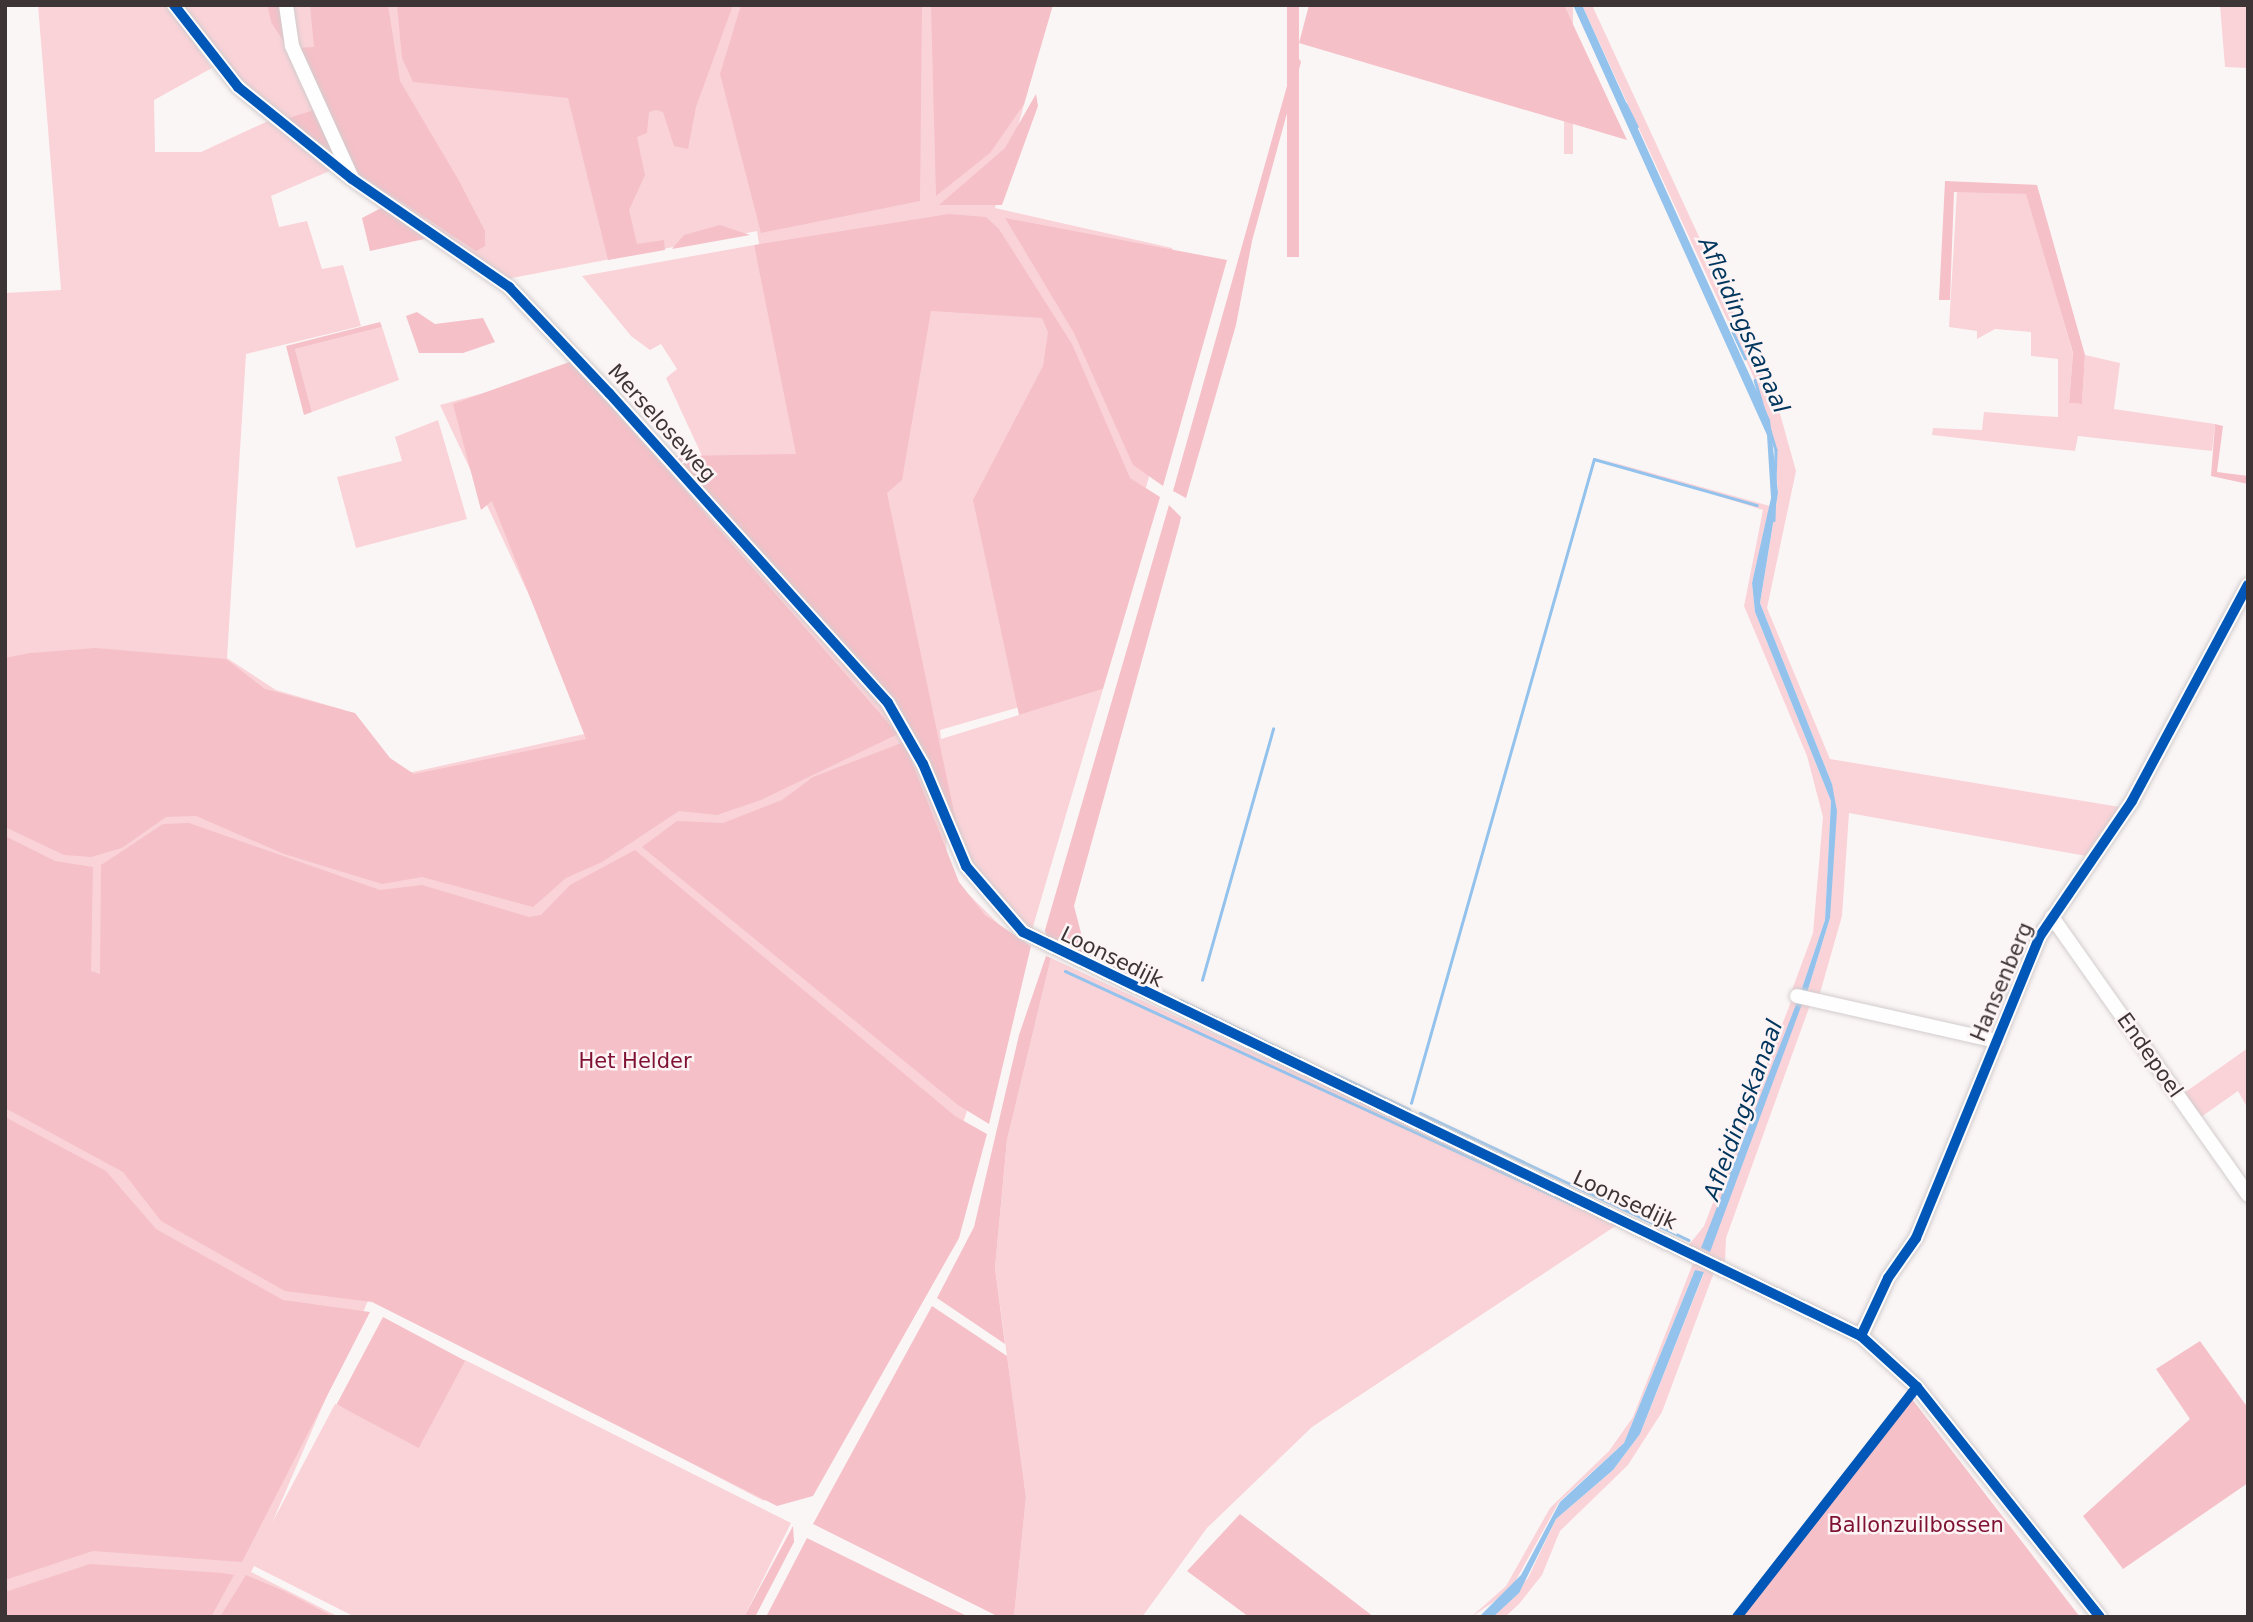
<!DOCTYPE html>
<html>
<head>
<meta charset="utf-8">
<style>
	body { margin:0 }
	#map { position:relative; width:2253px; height:1622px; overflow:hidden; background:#fbf6f6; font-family:"DejaVu Sans",sans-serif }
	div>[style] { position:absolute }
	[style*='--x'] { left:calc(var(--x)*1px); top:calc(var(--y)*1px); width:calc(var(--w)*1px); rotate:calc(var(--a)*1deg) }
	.green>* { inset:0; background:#fad3d8; transform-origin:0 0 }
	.forest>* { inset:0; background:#f5c0c8; transform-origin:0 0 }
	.water>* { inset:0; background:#93c2ec }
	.stream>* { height:2.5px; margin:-1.25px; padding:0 1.25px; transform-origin:1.25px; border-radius:1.25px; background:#93c2ec }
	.roads { filter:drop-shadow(0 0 2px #d2cccd) drop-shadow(0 0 2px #d2cccd) }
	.minor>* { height:14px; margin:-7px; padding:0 7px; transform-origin:7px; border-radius:7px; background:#fefefe }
	.cycleway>* { height:10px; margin:-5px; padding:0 5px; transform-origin:5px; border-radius:5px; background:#0057b8 }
	span { translate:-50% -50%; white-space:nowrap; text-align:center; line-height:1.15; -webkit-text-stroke:5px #fdf4f5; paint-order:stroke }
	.street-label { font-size:21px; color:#3c3435 }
	.park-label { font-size:21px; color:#7f1233 }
	.water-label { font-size:23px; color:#00365d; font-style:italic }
	.frame { position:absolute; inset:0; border:7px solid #3c3435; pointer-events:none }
</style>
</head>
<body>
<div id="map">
	<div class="green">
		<div style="clip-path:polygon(38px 5px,167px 5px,212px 68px,154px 100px,155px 152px,201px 152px,268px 121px,332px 170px,271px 196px,279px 227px,307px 221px,322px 269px,343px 265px,361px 326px,246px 354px,227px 658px,276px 690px,344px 710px,404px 774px,593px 732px,440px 405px,564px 371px,666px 463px,792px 455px,702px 456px,666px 378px,677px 369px,661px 344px,650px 350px,631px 336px,582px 276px,754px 245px,772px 326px,757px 231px,501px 280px,283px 120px,226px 64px,181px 5px,267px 5px,271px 22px,270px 5px,1052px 5px,995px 208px,1172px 248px,1206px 320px,1153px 463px,1089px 687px,940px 730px,941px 739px,1103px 689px,1032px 930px,1009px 916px,963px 855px,942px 764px,948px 874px,1022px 947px,914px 1269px,764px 1501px,370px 1296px,272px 1523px,335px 1404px,418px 1445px,465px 1360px,791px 1523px,744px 1617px,355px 1617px,254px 1566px,251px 1572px,339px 1617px,5px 1617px,5px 293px,61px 290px)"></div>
		<div style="left:1564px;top:5px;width:9px;height:149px"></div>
		<div style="clip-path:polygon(1582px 5px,1592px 5px,1779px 410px,1796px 471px,1767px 608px,1830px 759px,2120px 807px,2086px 856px,1849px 813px,1842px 916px,1818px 1000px,1806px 996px,1830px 918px,1832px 784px,1760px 603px,1778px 493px,1775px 452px,1754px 378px)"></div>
		<div style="clip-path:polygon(2220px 5px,2248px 5px,2248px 68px,2225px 67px)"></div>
		<div style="clip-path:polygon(1957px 190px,2027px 194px,2073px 354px,2069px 403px,2082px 404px,2085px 355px,2120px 363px,2114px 409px,2215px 424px,2212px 451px,2078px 436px,2075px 451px,1932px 435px,1933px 428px,1982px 430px,1984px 412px,2058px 417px,2058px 359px,2031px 356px,2031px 332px,1995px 329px,1977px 339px,1977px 331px,1949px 327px)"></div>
		<div style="clip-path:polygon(382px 327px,399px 380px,312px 412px,295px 349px)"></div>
		<div style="clip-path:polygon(438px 420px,467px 519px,356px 548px,337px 477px,402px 461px,395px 437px)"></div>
		<div style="clip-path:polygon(1594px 457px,1770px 506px,1752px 583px,1755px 612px,1831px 801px,1825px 920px,1800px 994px,1792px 990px,1813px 933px,1823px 817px,1807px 756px,1744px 606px,1763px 510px)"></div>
		<div style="clip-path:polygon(1051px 958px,1620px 1223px,1312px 1427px,1207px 1528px,1142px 1617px,1014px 1617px,1026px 1497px,995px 1268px,1007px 1140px)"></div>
		<div style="clip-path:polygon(1792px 999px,1810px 1005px,1726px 1238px,1725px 1262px,1688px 1246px,1704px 1226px)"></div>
		<div style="clip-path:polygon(2248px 1048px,2248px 1109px,2238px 1091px,2201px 1117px,2184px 1093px)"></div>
		<div style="clip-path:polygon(1695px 1258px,1716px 1267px,1662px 1412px,1628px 1465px,1560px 1531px,1542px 1575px,1519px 1604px,1505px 1617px,1493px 1617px,1528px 1578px,1556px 1519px,1613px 1470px,1640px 1434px,1704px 1273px,1695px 1270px,1624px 1443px,1559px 1502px,1510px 1591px,1471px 1617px,1506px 1586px,1550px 1508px,1609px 1451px,1633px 1417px)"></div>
	</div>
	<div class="forest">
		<div style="clip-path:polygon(267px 5px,282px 5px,286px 45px,271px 22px)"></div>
		<div style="clip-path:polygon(310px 5px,388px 5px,400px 81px,458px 179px,485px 231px,485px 246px,476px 251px,354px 171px,297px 48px,314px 47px)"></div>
		<div style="clip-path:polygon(397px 5px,733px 5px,696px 107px,688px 149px,674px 146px,663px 112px,656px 110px,649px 112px,647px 133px,637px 137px,645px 175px,629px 210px,637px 244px,664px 240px,665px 250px,608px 260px,568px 98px,413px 82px,402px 58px)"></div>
		<div style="clip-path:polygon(741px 5px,922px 5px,920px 201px,761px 233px,720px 74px)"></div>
		<div style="clip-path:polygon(931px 5px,1053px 5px,1024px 104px,990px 153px,936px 196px)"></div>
		<div style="left:1287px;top:5px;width:12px;height:252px"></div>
		<div style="clip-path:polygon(1309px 5px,1564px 5px,1627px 140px,1299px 43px)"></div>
		<div style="clip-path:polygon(1296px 54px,1301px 62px,1252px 241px,1236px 325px,1186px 498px,1173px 491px)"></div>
		<div style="clip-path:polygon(1036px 94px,1038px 106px,1002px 205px,939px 205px,1005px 148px)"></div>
		<div style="clip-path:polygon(317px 109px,341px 162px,283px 120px)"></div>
		<div style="clip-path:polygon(1945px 181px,2037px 185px,2085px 355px,2082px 404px,2069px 403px,2073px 353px,2026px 194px,1954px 192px,1950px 300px,1939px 300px)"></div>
		<div style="clip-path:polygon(383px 207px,429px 238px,370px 251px,362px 218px)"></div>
		<div style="clip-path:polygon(949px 214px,986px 217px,999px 229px,1072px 344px,1130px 478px,1160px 497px,1103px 689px,1019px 715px,973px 500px,1043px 366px,1048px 332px,1042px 318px,931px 311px,902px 480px,887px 493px,963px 855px,929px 766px,897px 707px,673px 456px,796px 454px,754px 245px)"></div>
		<div style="clip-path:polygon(1005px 218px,1227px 260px,1163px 486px,1133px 465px,1074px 333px)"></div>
		<div style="clip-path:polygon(720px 225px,750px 235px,672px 249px,684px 235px)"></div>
		<div style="clip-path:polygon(417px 312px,435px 324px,483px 318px,495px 342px,463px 353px,419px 353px,406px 316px)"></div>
		<div style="clip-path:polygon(380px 322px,382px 327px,295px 349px,312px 412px,304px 415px,286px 346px)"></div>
		<div style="clip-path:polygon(572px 361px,898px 734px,761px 800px,717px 815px,679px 811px,602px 862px,566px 878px,533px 907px,422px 877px,382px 884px,284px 854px,196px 816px,166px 817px,122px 848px,91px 857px,64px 855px,5px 827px,5px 658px,30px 653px,96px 648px,226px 659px,265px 689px,355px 713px,390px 758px,414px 774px,586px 739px,492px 501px,481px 510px,453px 404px)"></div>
		<div style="clip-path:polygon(2215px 424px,2223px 426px,2217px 472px,2248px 476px,2248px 484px,2211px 476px)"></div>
		<div style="clip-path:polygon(1169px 505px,1181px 517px,1179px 526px,1074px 906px,1087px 956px,1046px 937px,1045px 930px)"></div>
		<div style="clip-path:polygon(904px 742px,959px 882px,985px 915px,1031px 946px,989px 1124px,958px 1105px,642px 847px,677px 821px,723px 823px,782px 800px,813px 777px)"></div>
		<div style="clip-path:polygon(189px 823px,380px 890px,422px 885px,529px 917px,541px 915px,570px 885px,635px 850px,955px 1116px,987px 1134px,959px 1238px,813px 1496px,777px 1506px,372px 1302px,285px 1291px,161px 1221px,123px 1172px,5px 1108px,5px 836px,55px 861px,93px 867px,91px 971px,100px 974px,101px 865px,163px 824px)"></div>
		<div style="clip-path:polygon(1046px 956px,1051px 958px,1007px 1140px,995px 1268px,1005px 1344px,937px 1298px,974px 1227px,1019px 1035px)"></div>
		<div style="clip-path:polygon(5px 1117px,106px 1171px,156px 1229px,283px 1300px,370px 1312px,242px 1562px,93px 1551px,5px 1580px)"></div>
		<div style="clip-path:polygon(932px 1306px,1007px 1356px,1026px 1497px,1014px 1617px,999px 1617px,813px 1524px)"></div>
		<div style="left:383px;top:1317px;width:93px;height:99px;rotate:28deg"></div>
		<div style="clip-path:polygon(2200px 1341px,2248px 1408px,2248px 1483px,2123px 1569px,2083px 1516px,2190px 1419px,2156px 1369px)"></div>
		<div style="clip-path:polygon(1912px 1399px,2080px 1617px,1738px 1617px,1851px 1477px)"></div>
		<div style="clip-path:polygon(1240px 1514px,1374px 1617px,1249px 1617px,1187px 1571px)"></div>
		<div style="clip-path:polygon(793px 1526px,794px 1542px,755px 1617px,744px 1617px)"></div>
		<div style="clip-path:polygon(807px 1538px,888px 1578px,969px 1617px,766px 1617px)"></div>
		<div style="clip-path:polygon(90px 1564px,222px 1573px,234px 1575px,211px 1617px,5px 1617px,5px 1592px)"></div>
		<div style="clip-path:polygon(246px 1575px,284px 1591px,334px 1617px,220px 1617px)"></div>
	</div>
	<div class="water">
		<div style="clip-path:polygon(1573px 5px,1582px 5px,1770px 420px,1778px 493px,1760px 603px,1832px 784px,1837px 811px,1830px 918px,1806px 996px,1800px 994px,1825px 920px,1831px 801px,1755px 612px,1752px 583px,1771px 498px,1767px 435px)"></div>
		<div style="clip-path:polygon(1797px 1002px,1802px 1004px,1710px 1252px,1701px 1248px)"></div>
		<div style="clip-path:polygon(1695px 1270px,1704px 1272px,1640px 1434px,1613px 1470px,1556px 1519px,1519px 1593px,1493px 1617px,1479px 1617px,1521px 1575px,1560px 1502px,1624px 1443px)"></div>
	</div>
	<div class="stream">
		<div style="--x:1626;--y:104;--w:25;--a:64"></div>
		<div style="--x:1733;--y:332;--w:29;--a:65"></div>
		<div style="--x:1755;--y:380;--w:73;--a:73.3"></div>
		<div style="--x:1776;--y:450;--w:70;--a:91.6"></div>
		<div style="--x:1065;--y:971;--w:560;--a:24.69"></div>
		<div style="--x:1202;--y:980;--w:261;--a:-74.2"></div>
		<div style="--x:1180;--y:1000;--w:133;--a:25.8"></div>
		<div style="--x:1335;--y:1074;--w:82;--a:25.3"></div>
		<div style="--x:1411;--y:1103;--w:669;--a:-74.14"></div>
		<div style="--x:1594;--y:459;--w:169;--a:15.8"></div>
		<div style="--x:1420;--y:1113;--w:297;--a:25.3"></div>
	</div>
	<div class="roads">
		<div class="minor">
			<div style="--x:174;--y:5;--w:104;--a:52"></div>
			<div style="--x:238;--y:87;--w:146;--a:38.9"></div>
			<div style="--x:352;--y:179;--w:191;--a:34.5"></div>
			<div style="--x:509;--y:287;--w:146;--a:46.7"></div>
			<div style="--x:609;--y:393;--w:417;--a:48"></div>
			<div style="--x:888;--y:703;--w:70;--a:60.2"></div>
			<div style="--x:923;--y:764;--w:111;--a:67.1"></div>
			<div style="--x:966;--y:866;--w:87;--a:49.2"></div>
			<div style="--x:1023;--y:932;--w:930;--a:25.74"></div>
			<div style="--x:1861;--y:1336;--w:76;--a:42.3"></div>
			<div style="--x:1917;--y:1387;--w:294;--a:51.5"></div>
			<div style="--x:286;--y:5;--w:41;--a:81.7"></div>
			<div style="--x:292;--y:46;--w:145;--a:65.6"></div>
			<div style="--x:2052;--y:917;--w:340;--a:54.8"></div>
			<div style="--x:1797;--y:996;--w:205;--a:12.7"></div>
			<div style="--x:1861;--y:1336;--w:64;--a:-65"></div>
			<div style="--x:1888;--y:1278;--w:49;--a:-55"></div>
			<div style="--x:1916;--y:1238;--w:326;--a:-67.7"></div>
			<div style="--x:2040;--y:936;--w:163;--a:-55.7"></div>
			<div style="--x:2132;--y:801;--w:245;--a:-61.8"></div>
		</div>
	</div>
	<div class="cycleway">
		<div style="--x:174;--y:5;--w:104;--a:52"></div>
		<div style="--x:238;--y:87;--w:146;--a:38.9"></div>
		<div style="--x:352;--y:179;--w:191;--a:34.5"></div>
		<div style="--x:509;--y:287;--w:146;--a:46.7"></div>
		<div style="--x:609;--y:393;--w:417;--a:48"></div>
		<div style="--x:888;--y:703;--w:70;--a:60.2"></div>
		<div style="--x:923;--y:764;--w:111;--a:67.1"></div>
		<div style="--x:966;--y:866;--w:87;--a:49.2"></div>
		<div style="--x:1023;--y:932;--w:930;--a:25.74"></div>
		<div style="--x:1861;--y:1336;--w:76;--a:42.3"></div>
		<div style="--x:1917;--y:1387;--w:294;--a:51.5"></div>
		<div style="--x:1861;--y:1336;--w:64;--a:-65"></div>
		<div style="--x:1888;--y:1278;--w:49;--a:-55"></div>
		<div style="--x:1916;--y:1238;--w:326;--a:-67.7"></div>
		<div style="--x:2040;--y:936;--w:163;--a:-55.7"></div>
		<div style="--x:2132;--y:801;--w:245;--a:-61.8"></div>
		<div style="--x:1737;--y:1617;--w:292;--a:-52"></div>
	</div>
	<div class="street-label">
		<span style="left:662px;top:423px;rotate:48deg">Merseloseweg</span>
		<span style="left:1112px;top:957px;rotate:26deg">Loonsedijk</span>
		<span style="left:2002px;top:982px;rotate:-67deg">Hansenberg</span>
		<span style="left:2150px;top:1055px;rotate:55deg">Endepoel</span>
		<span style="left:1625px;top:1200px;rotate:25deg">Loonsedijk</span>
	</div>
	<div class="park-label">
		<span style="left:635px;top:1061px">Het Helder</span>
		<span style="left:1916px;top:1525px">Ballonzuilbossen</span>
	</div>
	<div class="water-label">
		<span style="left:1744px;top:325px;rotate:66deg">Afleidingskanaal</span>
		<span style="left:1743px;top:1110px;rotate:-70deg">Afleidingskanaal</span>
	</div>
	<div class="frame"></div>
</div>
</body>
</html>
